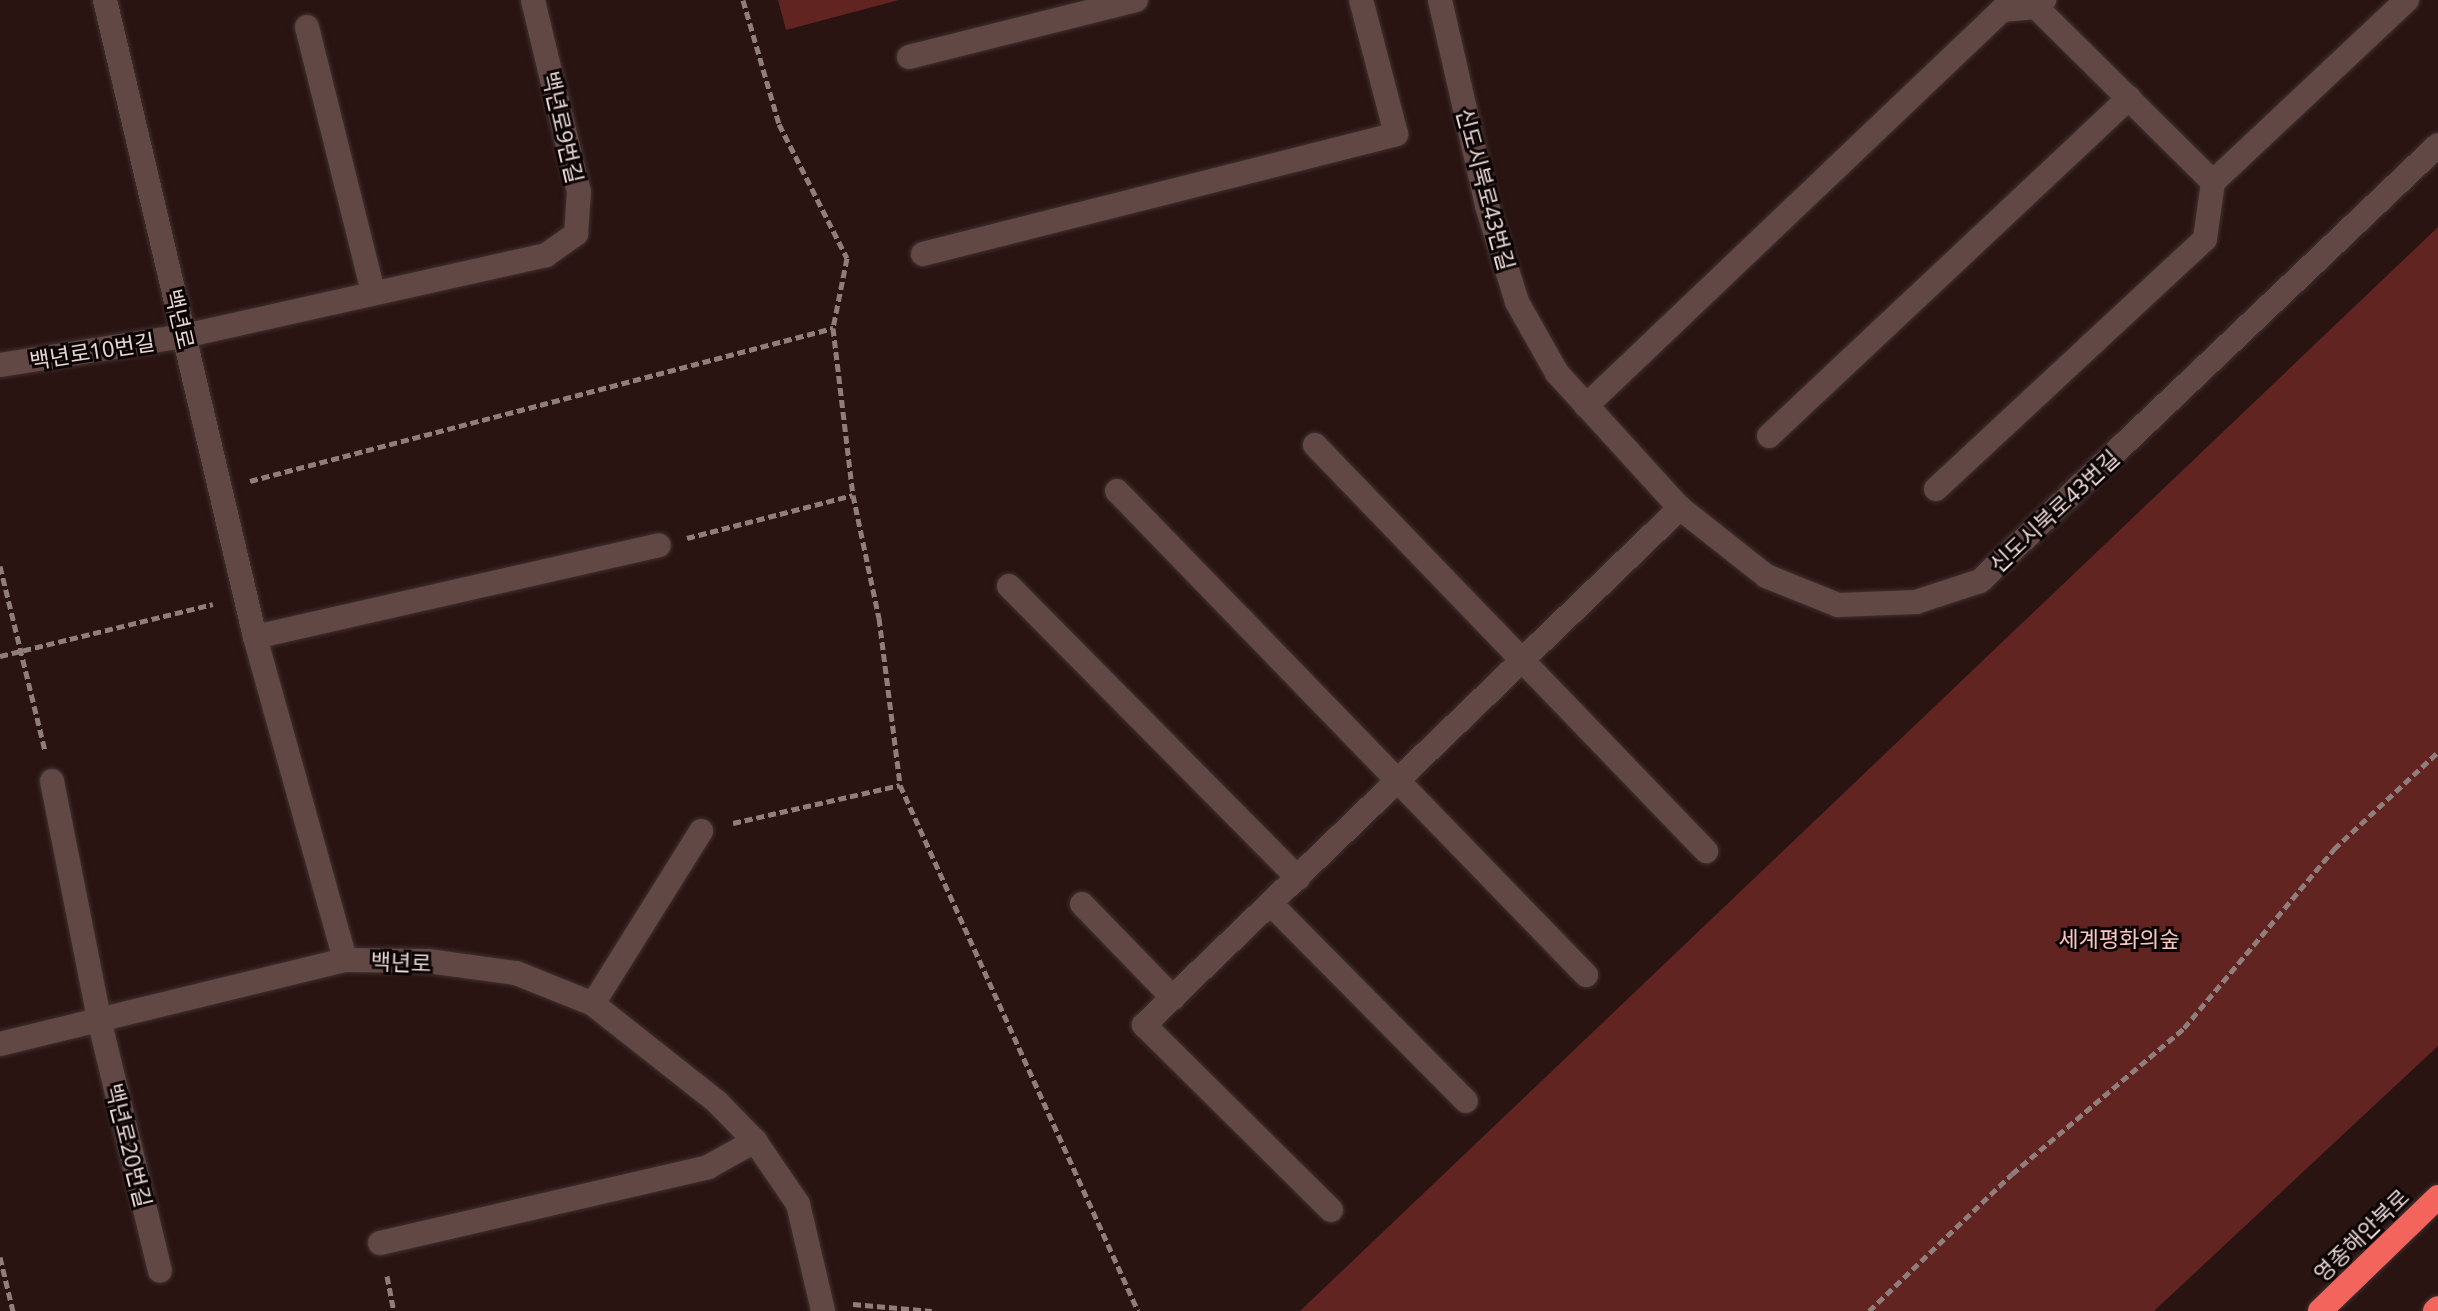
<!DOCTYPE html>
<html>
<head>
<meta charset="utf-8">
<style>
	body { margin:0 }
	#map { position:relative; width:2438px; height:1311px; overflow:hidden; background:#291412; font-family:"Noto Sans","Noto Sans KR",sans-serif }
	div>[style] { position:absolute }
	[style*='--x'] { left:calc(var(--x)*1px); top:calc(var(--y)*1px); width:calc(var(--w)*1px); rotate:calc(var(--a)*1deg) }
	.green>* { inset:0; background:#612421 }
	.path>* { height:5px; margin-top:-2.5px; transform-origin:0; background:repeating-linear-gradient(90deg,#907e7c 0 8px,transparent 0 12px) }
	.roads { filter:drop-shadow(0 0 2px #403130) drop-shadow(0 0 2px #403130) }
	.minor>* { height:24px; margin:-12px; padding:0 12px; transform-origin:12px; border-radius:12px; background:#614845 }
	.highway>* { height:24px; margin:-12px; padding:0 12px; transform-origin:12px; border-radius:12px; background:#f3645d }
	span { translate:-50% -50%; white-space:nowrap; text-align:center; line-height:1.15; -webkit-text-stroke:6px #0c0404; paint-order:stroke }
	.street-label { font-size:22px; color:#e6d6d4 }
	.park-label { font-size:22px; color:#f8c7c1 }
</style>
</head>
<body>
<div id="map">
	<div class="green">
		<div style="clip-path:polygon(778px 0,899px 0,786px 30px)"></div>
		<div style="clip-path:polygon(2438px 227px,2438px 1046px,2154px 1311px,1300px 1311px)"></div>
	</div>
	<div class="path">
		<div style="--x:743;--y:0;--w:129;--a:73.8"></div>
		<div style="--x:779;--y:124;--w:150;--a:63.1"></div>
		<div style="--x:847;--y:258;--w:71;--a:101.3"></div>
		<div style="--x:833;--y:328;--w:168;--a:83.2"></div>
		<div style="--x:853;--y:495;--w:126;--a:78.1"></div>
		<div style="--x:879;--y:618;--w:168;--a:82.8"></div>
		<div style="--x:900;--y:785;--w:577;--a:65.65"></div>
		<div style="--x:250;--y:481;--w:603;--a:-14.7"></div>
		<div style="--x:687;--y:538;--w:171;--a:-14.5"></div>
		<div style="--x:0;--y:566;--w:190;--a:76.3"></div>
		<div style="--x:0;--y:656;--w:219;--a:-13.7"></div>
		<div style="--x:733;--y:823;--w:171;--a:-12.8"></div>
		<div style="--x:0;--y:1257;--w:56;--a:76.5"></div>
		<div style="--x:387;--y:1276;--w:36;--a:79"></div>
		<div style="--x:853;--y:1304;--w:79;--a:5.1"></div>
		<div style="--x:1869;--y:1311;--w:198;--a:-43.8"></div>
		<div style="--x:2012;--y:1174;--w:226;--a:-40.3"></div>
		<div style="--x:2184;--y:1028;--w:234;--a:-50"></div>
		<div style="--x:2334;--y:849;--w:142;--a:-43"></div>
	</div>
	<div class="roads">
		<div class="minor">
			<div style="--x:105;--y:0;--w:654;--a:76.75"></div>
			<div style="--x:255;--y:637;--w:335;--a:74.4"></div>
			<div style="--x:345;--y:960;--w:83;--a:0.7"></div>
			<div style="--x:428;--y:961;--w:89;--a:7.8"></div>
			<div style="--x:516;--y:973;--w:83;--a:21.9"></div>
			<div style="--x:593;--y:1004;--w:158;--a:38.3"></div>
			<div style="--x:717;--y:1102;--w:54;--a:45.7"></div>
			<div style="--x:755;--y:1141;--w:76;--a:55.7"></div>
			<div style="--x:798;--y:1204;--w:110;--a:76.8"></div>
			<div style="--x:1440;--y:0;--w:211;--a:77.1"></div>
			<div style="--x:1487;--y:206;--w:101;--a:72.6"></div>
			<div style="--x:1517;--y:302;--w:81;--a:60.6"></div>
			<div style="--x:1557;--y:373;--w:183;--a:47.7"></div>
			<div style="--x:1680;--y:508;--w:110;--a:38.3"></div>
			<div style="--x:1766;--y:576;--w:78;--a:21.9"></div>
			<div style="--x:1838;--y:605;--w:78;--a:-2.2"></div>
			<div style="--x:1916;--y:602;--w:67;--a:-18.2"></div>
			<div style="--x:1980;--y:581;--w:632;--a:-43.59"></div>
			<div style="--x:2036;--y:7;--w:249;--a:44.7"></div>
			<div style="--x:307;--y:27;--w:272;--a:76"></div>
			<div style="--x:909;--y:57;--w:234;--a:-14.1"></div>
			<div style="--x:923;--y:254;--w:488;--a:-14.2"></div>
			<div style="--x:1396;--y:134;--w:138;--a:-104.6"></div>
			<div style="--x:0;--y:365;--w:186;--a:-9"></div>
			<div style="--x:184;--y:336;--w:371;--a:-12.6"></div>
			<div style="--x:546;--y:255;--w:37;--a:-35"></div>
			<div style="--x:576;--y:234;--w:42;--a:-85.9"></div>
			<div style="--x:579;--y:192;--w:197;--a:-103.5"></div>
			<div style="--x:1586;--y:406;--w:574;--a:-43.59"></div>
			<div style="--x:2002;--y:10;--w:34;--a:-5"></div>
			<div style="--x:2036;--y:7;--w:11;--a:-41"></div>
			<div style="--x:1769;--y:436;--w:494;--a:-43.2"></div>
			<div style="--x:1315;--y:445;--w:564;--a:46.08"></div>
			<div style="--x:1936;--y:489;--w:367;--a:-42.9"></div>
			<div style="--x:2205;--y:239;--w:58;--a:-82"></div>
			<div style="--x:2213;--y:182;--w:266;--a:-43.2"></div>
			<div style="--x:1117;--y:491;--w:674;--a:45.9"></div>
			<div style="--x:1009;--y:586;--w:411;--a:45.3"></div>
			<div style="--x:255;--y:637;--w:414;--a:-12.8"></div>
			<div style="--x:52;--y:781;--w:243;--a:78.8"></div>
			<div style="--x:99;--y:1019;--w:259;--a:76.4"></div>
			<div style="--x:1082;--y:904;--w:131;--a:45.9"></div>
			<div style="--x:1271;--y:904;--w:277;--a:45.3"></div>
			<div style="--x:593;--y:1004;--w:204;--a:-58"></div>
			<div style="--x:0;--y:1044;--w:355;--a:-13.7"></div>
			<div style="--x:1331;--y:1210;--w:263;--a:-135.3"></div>
			<div style="--x:1144;--y:1025;--w:745;--a:-43.97"></div>
			<div style="--x:380;--y:1243;--w:337;--a:-13"></div>
			<div style="--x:708;--y:1167;--w:54;--a:-29"></div>
		</div>
		<div class="highway">
			<div style="--x:2320;--y:1311;--w:164;--a:-44"></div>
			<div style="--x:2435;--y:1311;--w:4;--a:-45"></div>
		</div>
	</div>
	<div class="street-label">
		<span style="left:563px;top:127px;rotate:77deg">백년로9번길</span>
		<span style="left:1486px;top:189px;rotate:75deg">신도시북로43번길</span>
		<span style="left:180px;top:319px;rotate:77deg">백년로</span>
		<span style="left:92px;top:351px;rotate:-9deg">백년로10번길</span>
		<span style="left:2054px;top:511px;rotate:-43deg">신도시북로43번길</span>
		<span style="left:401px;top:962px;rotate:2deg">백년로</span>
		<span style="left:129px;top:1145px;rotate:76deg">백년로20번길</span>
		<span style="left:2361px;top:1235px;rotate:-44deg">영종해안북로</span>
	</div>
	<div class="park-label">
		<span style="left:2119px;top:939px">세계평화의숲</span>
	</div>
</div>
</body>
</html>
